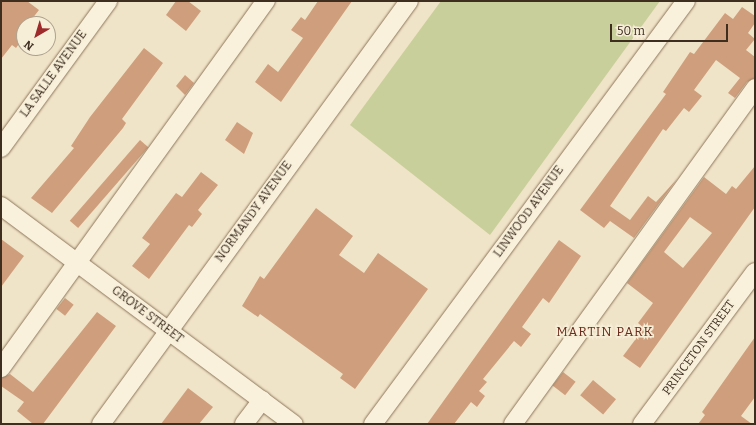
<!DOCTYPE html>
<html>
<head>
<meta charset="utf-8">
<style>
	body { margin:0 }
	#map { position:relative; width:756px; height:425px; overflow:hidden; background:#f0e4c8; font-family:Bitter,serif }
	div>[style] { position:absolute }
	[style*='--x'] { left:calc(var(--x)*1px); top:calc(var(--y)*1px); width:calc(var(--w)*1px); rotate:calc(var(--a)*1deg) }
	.green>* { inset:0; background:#c9cf9b }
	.building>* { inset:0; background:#cf9f7d; transform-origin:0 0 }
	.roads { filter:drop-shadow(0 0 1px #8d765c) drop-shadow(0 0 1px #8d765c) }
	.minor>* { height:18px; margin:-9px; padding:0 9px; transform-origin:9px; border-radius:9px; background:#faf1dc }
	span { translate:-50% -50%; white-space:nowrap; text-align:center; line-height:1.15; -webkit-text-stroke:3px #f7eed8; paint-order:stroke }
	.street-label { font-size:12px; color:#3d2e20 }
	.neighbourhood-label { font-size:13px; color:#6b2e1e; letter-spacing:1px }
	.frame { position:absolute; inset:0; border:2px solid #3d2e20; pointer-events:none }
	.north { position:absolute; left:16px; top:16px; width:40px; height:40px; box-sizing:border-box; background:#f7eed8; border:1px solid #ada18e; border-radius:50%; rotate:218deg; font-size:11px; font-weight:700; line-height:16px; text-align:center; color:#3d2e20 }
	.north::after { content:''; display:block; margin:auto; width:14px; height:18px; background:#9e2a2b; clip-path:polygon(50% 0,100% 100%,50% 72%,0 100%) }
	.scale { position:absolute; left:610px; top:24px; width:118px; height:18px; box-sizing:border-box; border:2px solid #3d2e20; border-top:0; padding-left:5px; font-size:12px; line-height:14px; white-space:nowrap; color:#3d2e20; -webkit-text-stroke:3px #f7eed8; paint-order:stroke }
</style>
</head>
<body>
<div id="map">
	<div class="green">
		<div style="clip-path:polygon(441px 1px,660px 1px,490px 235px,350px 125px)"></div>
	</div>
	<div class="building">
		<div style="clip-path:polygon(1px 1px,27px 1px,39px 10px,28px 24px,24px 24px,24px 37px,16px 48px,12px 45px,1px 59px)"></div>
		<div style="clip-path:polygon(176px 1px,188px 1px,201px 11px,186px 31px,166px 15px)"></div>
		<div style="clip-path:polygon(318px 1px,352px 1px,281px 102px,255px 82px,268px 64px,278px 72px,303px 38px,291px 30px,301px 17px,305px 20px)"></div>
		<div style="clip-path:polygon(742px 7px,755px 16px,755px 23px,748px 33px,755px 39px,746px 50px,755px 57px,755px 78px,747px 82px,735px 98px,728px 93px,740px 78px,716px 60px,694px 90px,702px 96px,689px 112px,684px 108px,666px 131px,663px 129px,610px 206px,630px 220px,648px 196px,656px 202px,677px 179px,634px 238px,610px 221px,604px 228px,580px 210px,666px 94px,663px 92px,690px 52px,694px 54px,725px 13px,733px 19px)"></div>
		<div style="clip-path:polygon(144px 48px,163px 63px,122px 119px,126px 123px,123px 128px,52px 213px,31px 198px,74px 148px,71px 146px,90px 117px)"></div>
		<div style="clip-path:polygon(185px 75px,194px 83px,185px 95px,176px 86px)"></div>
		<div style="clip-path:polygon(237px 122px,253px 133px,244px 154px,225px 140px)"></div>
		<div style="left:140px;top:140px;width:11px;height:107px;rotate:41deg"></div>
		<div style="clip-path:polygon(evenodd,755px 166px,755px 207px,640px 368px,623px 356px,644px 328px,638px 323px,653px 303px,627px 283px,704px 177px,726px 194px,732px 186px,736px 189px,755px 166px,690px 217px,712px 233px,683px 268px,664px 252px,690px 217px)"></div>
		<div style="clip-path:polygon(201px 172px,218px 185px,198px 210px,202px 214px,192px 227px,189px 225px,149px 279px,132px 266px,150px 244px,142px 238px,176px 193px,182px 197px)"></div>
		<div style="clip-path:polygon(316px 208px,353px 236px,339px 255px,364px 273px,378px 253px,428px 289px,355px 389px,340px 378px,343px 374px,260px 314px,258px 317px,242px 306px,260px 276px,264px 279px)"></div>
		<div style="clip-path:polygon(1px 239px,24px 256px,1px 287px)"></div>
		<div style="clip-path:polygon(559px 240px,581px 256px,549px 303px,543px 298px,522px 327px,531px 334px,521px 347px,514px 341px,483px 379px,487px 382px,479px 391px,485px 396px,477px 407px,471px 402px,454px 424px,427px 424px)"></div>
		<div style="left:65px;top:298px;width:11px;height:14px;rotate:38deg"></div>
		<div style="clip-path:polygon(97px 312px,116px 326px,43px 424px,33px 424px,17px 411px,24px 402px,1px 386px,1px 378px,10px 374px,33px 392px)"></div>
		<div style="clip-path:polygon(755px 337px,755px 397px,741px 416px,752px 424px,698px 424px,705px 415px,702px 412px)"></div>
		<div style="left:563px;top:372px;width:16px;height:17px;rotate:38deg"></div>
		<div style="left:593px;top:380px;width:30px;height:20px;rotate:40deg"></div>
		<div style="clip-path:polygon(188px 388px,213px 407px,199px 424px,161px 424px)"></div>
	</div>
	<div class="roads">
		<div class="minor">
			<div style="--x:1;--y:148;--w:182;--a:-53.9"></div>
			<div style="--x:1;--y:206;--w:365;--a:36.7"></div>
			<div style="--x:1;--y:368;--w:453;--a:-54.2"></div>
			<div style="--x:101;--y:424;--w:523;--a:-53.94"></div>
			<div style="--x:244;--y:424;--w:30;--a:-53"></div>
			<div style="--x:373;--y:424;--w:526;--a:-53.5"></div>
			<div style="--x:513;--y:424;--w:414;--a:-54.2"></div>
			<div style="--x:642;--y:424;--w:189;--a:-53.4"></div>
		</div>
	</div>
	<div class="street-label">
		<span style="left:54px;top:74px;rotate:-54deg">LA SALLE AVENUE</span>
		<span style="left:254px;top:212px;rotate:-54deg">NORMANDY AVENUE</span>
		<span style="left:529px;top:212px;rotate:-54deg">LINWOOD AVENUE</span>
		<span style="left:147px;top:315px;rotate:37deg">GROVE STREET</span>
		<span style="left:699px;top:348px;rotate:-54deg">PRINCETON STREET</span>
	</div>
	<div class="neighbourhood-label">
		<span style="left:605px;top:332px">MARTIN PARK</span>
	</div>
	<div class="frame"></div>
	<div class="north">N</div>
	<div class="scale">50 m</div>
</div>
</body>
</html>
